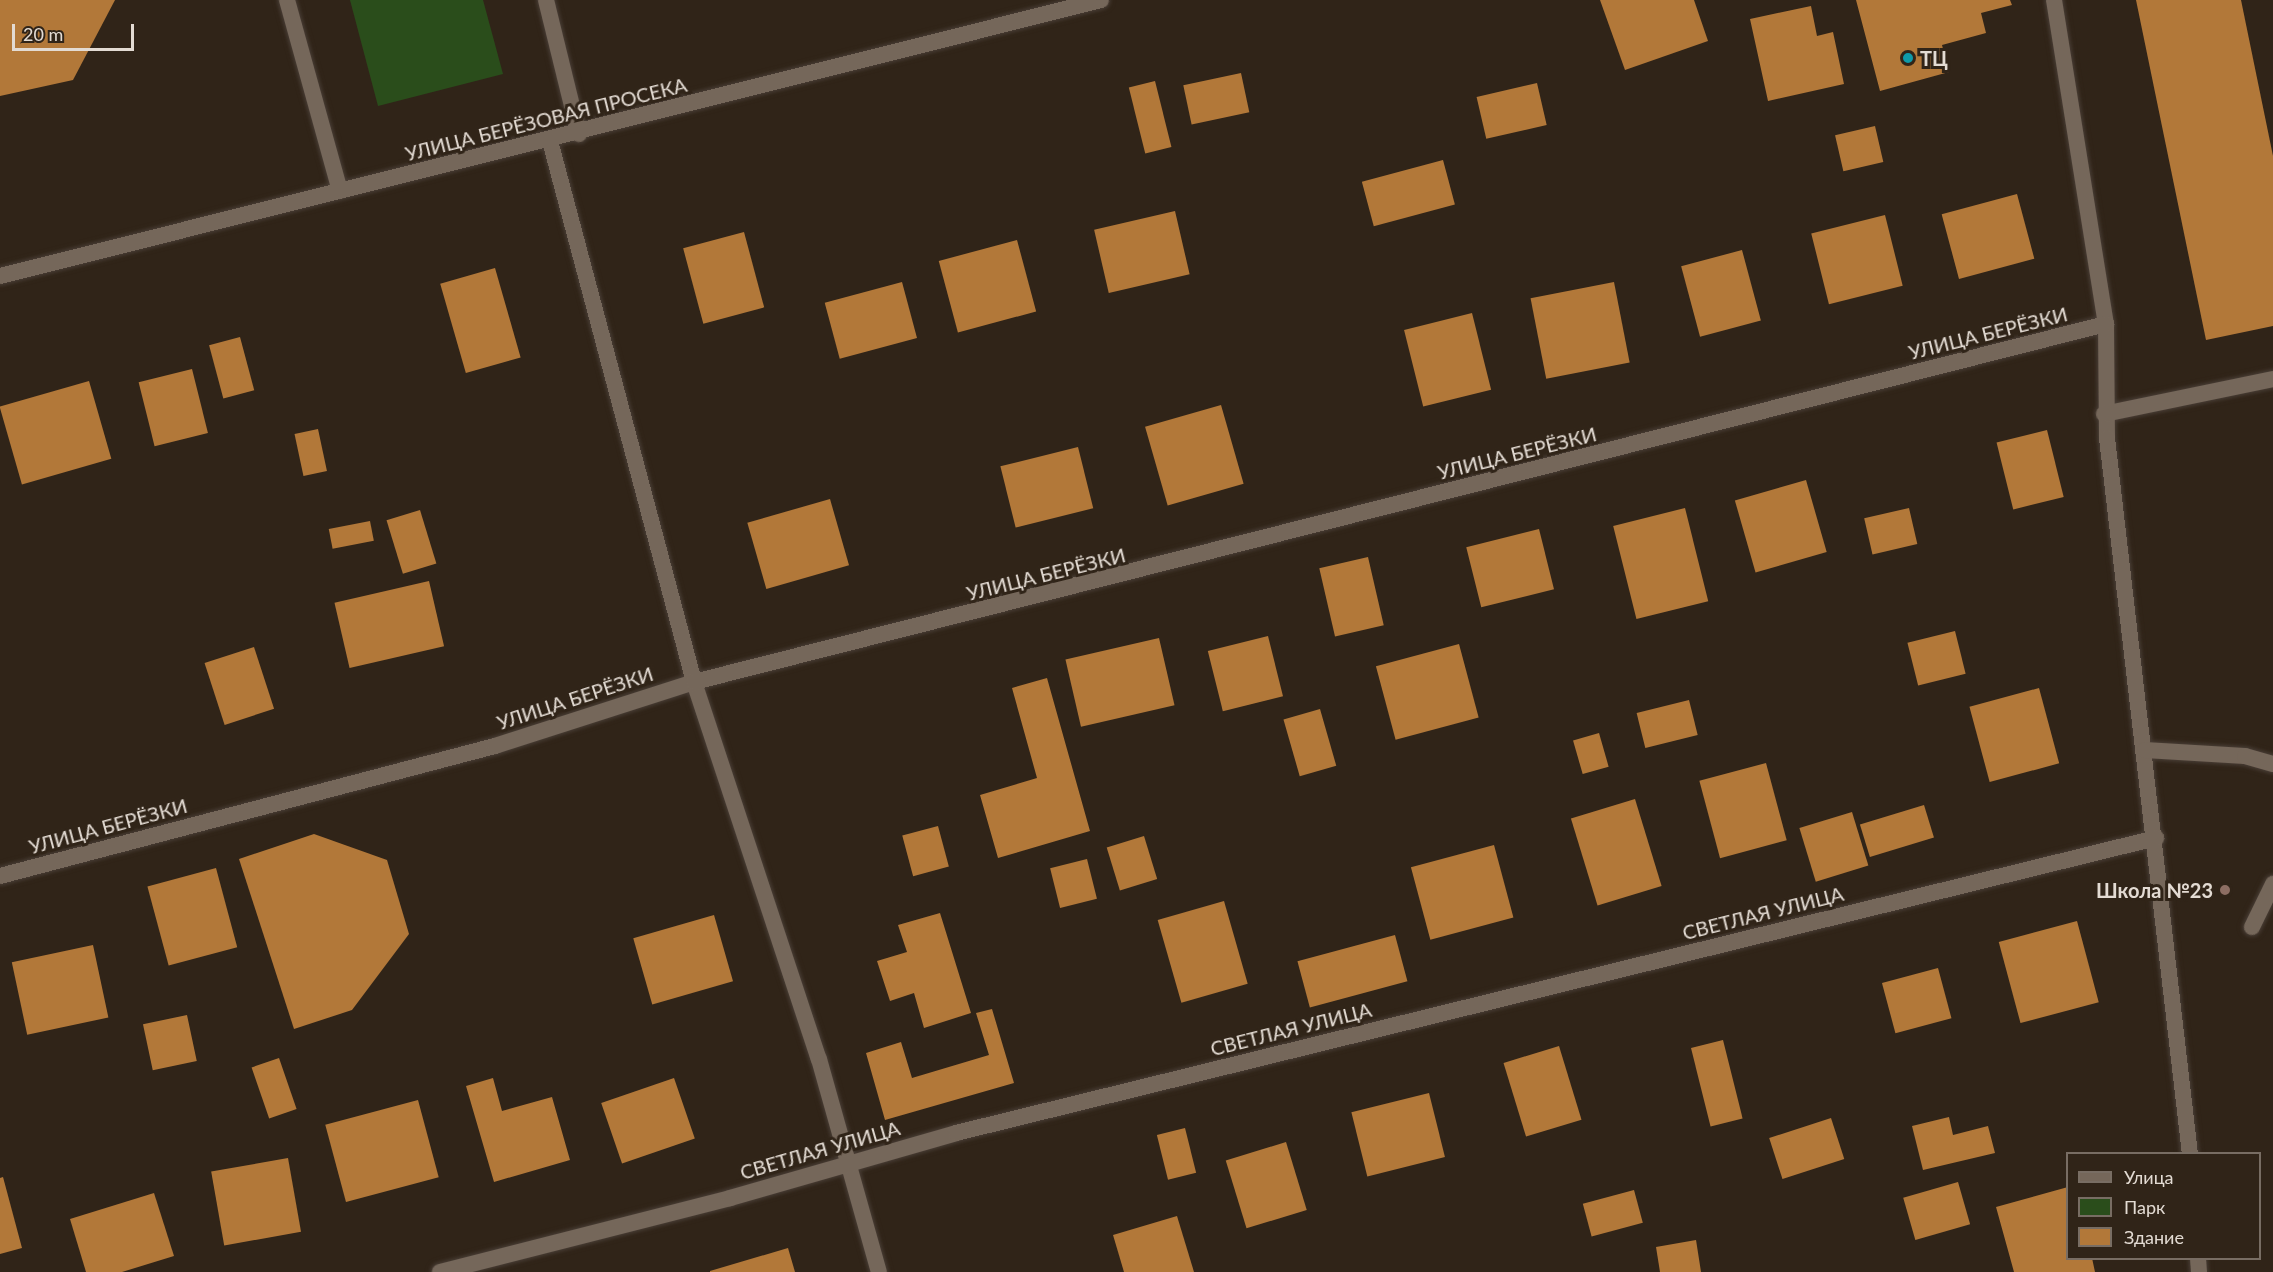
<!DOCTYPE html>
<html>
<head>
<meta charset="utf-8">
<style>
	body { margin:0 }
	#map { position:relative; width:2273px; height:1272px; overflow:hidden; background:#302418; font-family:Lato,sans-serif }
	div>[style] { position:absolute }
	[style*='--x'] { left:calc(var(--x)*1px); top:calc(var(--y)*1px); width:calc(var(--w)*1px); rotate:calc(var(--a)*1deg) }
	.green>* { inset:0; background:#2a4d1b }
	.building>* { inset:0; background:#b27839; transform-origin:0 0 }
	.roads { filter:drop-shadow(0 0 2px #493e36) drop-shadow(0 0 2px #493e36) }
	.service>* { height:16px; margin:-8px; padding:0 8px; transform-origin:8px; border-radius:8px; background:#75675a }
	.minor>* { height:16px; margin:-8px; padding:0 8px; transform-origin:8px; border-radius:8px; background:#75675a }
	.dots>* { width:16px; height:16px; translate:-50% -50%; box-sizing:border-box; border:3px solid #302418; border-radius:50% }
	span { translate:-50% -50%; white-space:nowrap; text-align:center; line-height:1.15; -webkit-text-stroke:6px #302418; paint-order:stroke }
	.poi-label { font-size:20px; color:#e3dbd3; font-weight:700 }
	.left { translate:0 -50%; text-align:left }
	.right { translate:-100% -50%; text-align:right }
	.street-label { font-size:20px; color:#e3dbd3 }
	.legend { position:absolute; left:2066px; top:1152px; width:195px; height:108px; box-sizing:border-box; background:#302418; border:2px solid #786d63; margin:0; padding:8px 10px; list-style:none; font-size:18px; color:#e3dbd3 }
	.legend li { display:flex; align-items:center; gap:12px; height:30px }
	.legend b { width:30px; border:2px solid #786d63 }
	.scale { position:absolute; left:12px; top:24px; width:122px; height:27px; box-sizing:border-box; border:3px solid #e3dbd3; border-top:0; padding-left:8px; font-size:18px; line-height:21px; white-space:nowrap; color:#e3dbd3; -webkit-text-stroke:4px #302418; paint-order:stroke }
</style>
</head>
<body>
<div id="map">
	<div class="green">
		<div style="clip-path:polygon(350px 0,483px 0,503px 74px,378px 106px)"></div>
	</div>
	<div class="building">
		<div style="clip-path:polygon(0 0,115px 0,73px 80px,0 96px)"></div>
		<div style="clip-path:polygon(1600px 0,1694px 0,1708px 41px,1625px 70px)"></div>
		<div style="clip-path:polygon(1856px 0,2010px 0,2012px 5px,1981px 13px,1986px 33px,1942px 45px,1949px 72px,1880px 91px)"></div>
		<div style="clip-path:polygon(2136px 0,2241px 0,2273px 156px,2273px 326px,2206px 340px)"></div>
		<div style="clip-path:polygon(1811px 6px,1817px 36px,1833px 32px,1844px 84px,1768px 101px,1750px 19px)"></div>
		<div style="left:1241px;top:73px;width:40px;height:59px;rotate:78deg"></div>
		<div style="left:1155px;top:81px;width:68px;height:27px;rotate:76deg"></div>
		<div style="left:1537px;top:83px;width:43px;height:62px;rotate:77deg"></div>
		<div style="left:1875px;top:126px;width:37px;height:41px;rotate:77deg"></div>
		<div style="left:1443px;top:160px;width:46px;height:84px;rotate:75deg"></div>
		<div style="left:2017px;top:194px;width:67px;height:78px;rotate:75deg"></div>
		<div style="left:1175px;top:211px;width:65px;height:83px;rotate:77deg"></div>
		<div style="left:1885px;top:215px;width:73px;height:76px;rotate:76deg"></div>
		<div style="left:744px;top:232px;width:78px;height:63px;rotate:75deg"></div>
		<div style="left:1017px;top:240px;width:74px;height:81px;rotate:75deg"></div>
		<div style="left:1742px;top:250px;width:73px;height:63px;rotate:75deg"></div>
		<div style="left:495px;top:268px;width:93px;height:57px;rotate:74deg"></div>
		<div style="left:902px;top:282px;width:58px;height:80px;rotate:75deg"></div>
		<div style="left:1614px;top:282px;width:82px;height:85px;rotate:79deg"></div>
		<div style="left:1472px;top:313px;width:79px;height:70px;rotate:76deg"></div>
		<div style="left:240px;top:337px;width:55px;height:32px;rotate:75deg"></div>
		<div style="left:192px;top:369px;width:66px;height:55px;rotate:76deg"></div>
		<div style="left:89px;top:381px;width:81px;height:93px;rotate:74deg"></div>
		<div style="left:1221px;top:405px;width:82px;height:79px;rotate:74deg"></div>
		<div style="left:318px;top:429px;width:43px;height:24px;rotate:78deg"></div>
		<div style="left:2047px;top:430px;width:69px;height:52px;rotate:76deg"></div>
		<div style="left:1078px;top:447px;width:63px;height:80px;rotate:76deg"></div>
		<div style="left:1806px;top:480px;width:75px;height:74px;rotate:74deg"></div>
		<div style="left:830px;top:499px;width:69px;height:86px;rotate:74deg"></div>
		<div style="left:1685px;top:508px;width:96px;height:74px;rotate:76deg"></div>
		<div style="left:1909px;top:508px;width:37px;height:46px;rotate:77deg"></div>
		<div style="left:420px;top:510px;width:56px;height:35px;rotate:73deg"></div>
		<div style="left:370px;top:521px;width:20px;height:42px;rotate:79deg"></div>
		<div style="left:1539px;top:529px;width:62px;height:75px;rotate:76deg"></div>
		<div style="left:1368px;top:557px;width:70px;height:50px;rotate:77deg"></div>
		<div style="left:429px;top:581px;width:67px;height:97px;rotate:77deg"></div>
		<div style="left:1955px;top:631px;width:44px;height:49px;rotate:76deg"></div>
		<div style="left:1268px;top:636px;width:62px;height:62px;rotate:76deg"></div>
		<div style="left:1159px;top:638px;width:69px;height:96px;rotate:77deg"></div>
		<div style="left:1459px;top:644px;width:76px;height:86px;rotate:75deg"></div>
		<div style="left:254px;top:647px;width:65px;height:52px;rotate:72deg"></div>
		<div style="clip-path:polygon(1047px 678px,1090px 831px,998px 858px,980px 795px,1037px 778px,1012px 688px)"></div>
		<div style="left:2039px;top:688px;width:78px;height:72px;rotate:75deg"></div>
		<div style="left:1689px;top:700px;width:36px;height:54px;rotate:76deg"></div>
		<div style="left:1320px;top:709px;width:59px;height:38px;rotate:74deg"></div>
		<div style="left:1599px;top:733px;width:35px;height:27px;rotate:74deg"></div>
		<div style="left:1766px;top:763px;width:80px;height:69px;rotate:75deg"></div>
		<div style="left:1635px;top:799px;width:91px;height:67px;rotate:73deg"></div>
		<div style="left:1924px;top:805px;width:34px;height:67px;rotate:73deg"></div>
		<div style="left:1852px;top:812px;width:56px;height:55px;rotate:73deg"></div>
		<div style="left:938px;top:826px;width:42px;height:37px;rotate:75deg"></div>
		<div style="clip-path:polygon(314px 834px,387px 860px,409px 934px,352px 1010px,294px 1029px,239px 859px)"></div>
		<div style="left:1144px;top:836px;width:45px;height:39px;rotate:73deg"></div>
		<div style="left:1494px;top:845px;width:75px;height:86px;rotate:75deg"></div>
		<div style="left:1087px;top:859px;width:41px;height:38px;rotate:76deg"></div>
		<div style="left:216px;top:868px;width:82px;height:71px;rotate:75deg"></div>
		<div style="left:1224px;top:901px;width:86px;height:69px;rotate:74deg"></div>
		<div style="clip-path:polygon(940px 913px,971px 1013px,924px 1028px,914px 993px,890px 1001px,877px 961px,907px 952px,898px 925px)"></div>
		<div style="left:714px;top:915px;width:69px;height:84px;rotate:74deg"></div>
		<div style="left:2077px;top:921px;width:84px;height:81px;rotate:75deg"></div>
		<div style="left:1395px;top:935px;width:48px;height:101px;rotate:75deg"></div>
		<div style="left:93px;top:945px;width:74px;height:83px;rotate:78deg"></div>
		<div style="left:1938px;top:968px;width:52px;height:58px;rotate:75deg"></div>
		<div style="clip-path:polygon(992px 1009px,1014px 1083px,885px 1120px,866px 1053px,901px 1042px,912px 1078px,989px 1055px,976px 1013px)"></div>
		<div style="left:187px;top:1015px;width:47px;height:45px;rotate:78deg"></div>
		<div style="left:1723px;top:1040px;width:81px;height:33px;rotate:76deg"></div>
		<div style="left:1559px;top:1046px;width:77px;height:58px;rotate:73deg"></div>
		<div style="left:279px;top:1058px;width:54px;height:29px;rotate:71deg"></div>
		<div style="clip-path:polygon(493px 1078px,502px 1111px,552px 1097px,570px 1160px,494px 1182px,466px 1086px)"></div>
		<div style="left:674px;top:1078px;width:64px;height:77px;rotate:71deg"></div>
		<div style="left:1429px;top:1093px;width:66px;height:80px;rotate:76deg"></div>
		<div style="left:418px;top:1100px;width:80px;height:96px;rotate:75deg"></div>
		<div style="clip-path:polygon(1949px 1117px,1953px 1135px,1988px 1126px,1995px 1153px,1923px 1170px,1912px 1126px)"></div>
		<div style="left:1831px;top:1118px;width:43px;height:65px;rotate:72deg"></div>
		<div style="left:1185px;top:1128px;width:46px;height:29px;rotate:76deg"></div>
		<div style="left:1286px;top:1142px;width:71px;height:63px;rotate:73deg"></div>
		<div style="left:288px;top:1158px;width:75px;height:78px;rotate:80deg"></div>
		<div style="clip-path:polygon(3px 1177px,22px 1248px,0 1254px,0 1178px)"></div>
		<div style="left:1958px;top:1182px;width:44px;height:57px;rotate:74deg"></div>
		<div style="clip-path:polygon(2068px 1187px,2068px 1258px,2092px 1258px,2095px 1272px,2014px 1272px,1996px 1207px)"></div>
		<div style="left:1634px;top:1190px;width:34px;height:53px;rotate:75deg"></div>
		<div style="clip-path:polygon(154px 1193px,174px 1256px,122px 1272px,86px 1272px,70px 1219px)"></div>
		<div style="clip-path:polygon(1177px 1216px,1194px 1272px,1124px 1272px,1113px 1235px)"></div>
		<div style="clip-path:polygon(1696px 1240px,1701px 1272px,1660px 1272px,1656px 1247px)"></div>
		<div style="clip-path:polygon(788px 1248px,795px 1272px,710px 1272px,710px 1271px)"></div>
	</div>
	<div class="roads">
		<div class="service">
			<div style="--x:2054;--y:0;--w:328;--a:80.9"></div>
			<div style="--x:2106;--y:324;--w:114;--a:89.5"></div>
			<div style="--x:2107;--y:438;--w:721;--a:83.39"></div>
			<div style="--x:2104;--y:414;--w:173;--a:-11.7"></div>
			<div style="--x:2145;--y:750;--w:100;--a:3.4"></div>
			<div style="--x:2245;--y:756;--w:29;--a:16"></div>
			<div style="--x:2252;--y:927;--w:48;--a:-64"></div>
			<div style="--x:2198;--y:1258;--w:14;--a:86"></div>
		</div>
		<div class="minor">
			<div style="--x:287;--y:0;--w:198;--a:74.5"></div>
			<div style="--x:546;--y:0;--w:138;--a:76.2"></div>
			<div style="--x:550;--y:141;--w:560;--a:75.09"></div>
			<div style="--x:694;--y:682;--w:397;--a:71.7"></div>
			<div style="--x:819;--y:1059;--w:221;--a:74.3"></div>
			<div style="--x:0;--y:276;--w:1135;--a:-14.07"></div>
			<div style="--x:0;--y:876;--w:512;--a:-14.72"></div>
			<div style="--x:495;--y:746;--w:209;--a:-17.8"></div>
			<div style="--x:694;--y:682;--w:1457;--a:-14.23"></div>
			<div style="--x:440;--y:1272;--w:299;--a:-14.3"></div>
			<div style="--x:730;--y:1198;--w:235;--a:-16"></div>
			<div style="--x:956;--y:1133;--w:1236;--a:-13.81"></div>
		</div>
	</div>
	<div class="dots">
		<div style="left:1908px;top:58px;background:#0f9aa8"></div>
		<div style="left:2225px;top:890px;background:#8d6e63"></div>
	</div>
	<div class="poi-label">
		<span class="left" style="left:1920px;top:58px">ТЦ</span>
		<span class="right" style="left:2213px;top:890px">Школа №23</span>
	</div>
	<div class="street-label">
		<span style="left:546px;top:119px;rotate:-14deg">УЛИЦА БЕРЁЗОВАЯ ПРОСЕКА</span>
		<span style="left:1988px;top:333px;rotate:-14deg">УЛИЦА БЕРЁЗКИ</span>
		<span style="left:1517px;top:453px;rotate:-14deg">УЛИЦА БЕРЁЗКИ</span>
		<span style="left:1046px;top:574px;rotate:-14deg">УЛИЦА БЕРЁЗКИ</span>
		<span style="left:575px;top:698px;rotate:-18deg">УЛИЦА БЕРЁЗКИ</span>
		<span style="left:108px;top:826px;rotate:-15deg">УЛИЦА БЕРЁЗКИ</span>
		<span style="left:1763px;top:913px;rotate:-14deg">СВЕТЛАЯ УЛИЦА</span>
		<span style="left:1291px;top:1029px;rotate:-14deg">СВЕТЛАЯ УЛИЦА</span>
		<span style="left:820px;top:1150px;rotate:-16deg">СВЕТЛАЯ УЛИЦА</span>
	</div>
	<ul class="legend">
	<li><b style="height:8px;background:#75675a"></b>Улица</li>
	<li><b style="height:16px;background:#2a4d1b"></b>Парк</li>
	<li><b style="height:16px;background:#b27839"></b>Здание</li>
	</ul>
	<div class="scale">20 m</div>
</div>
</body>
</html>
